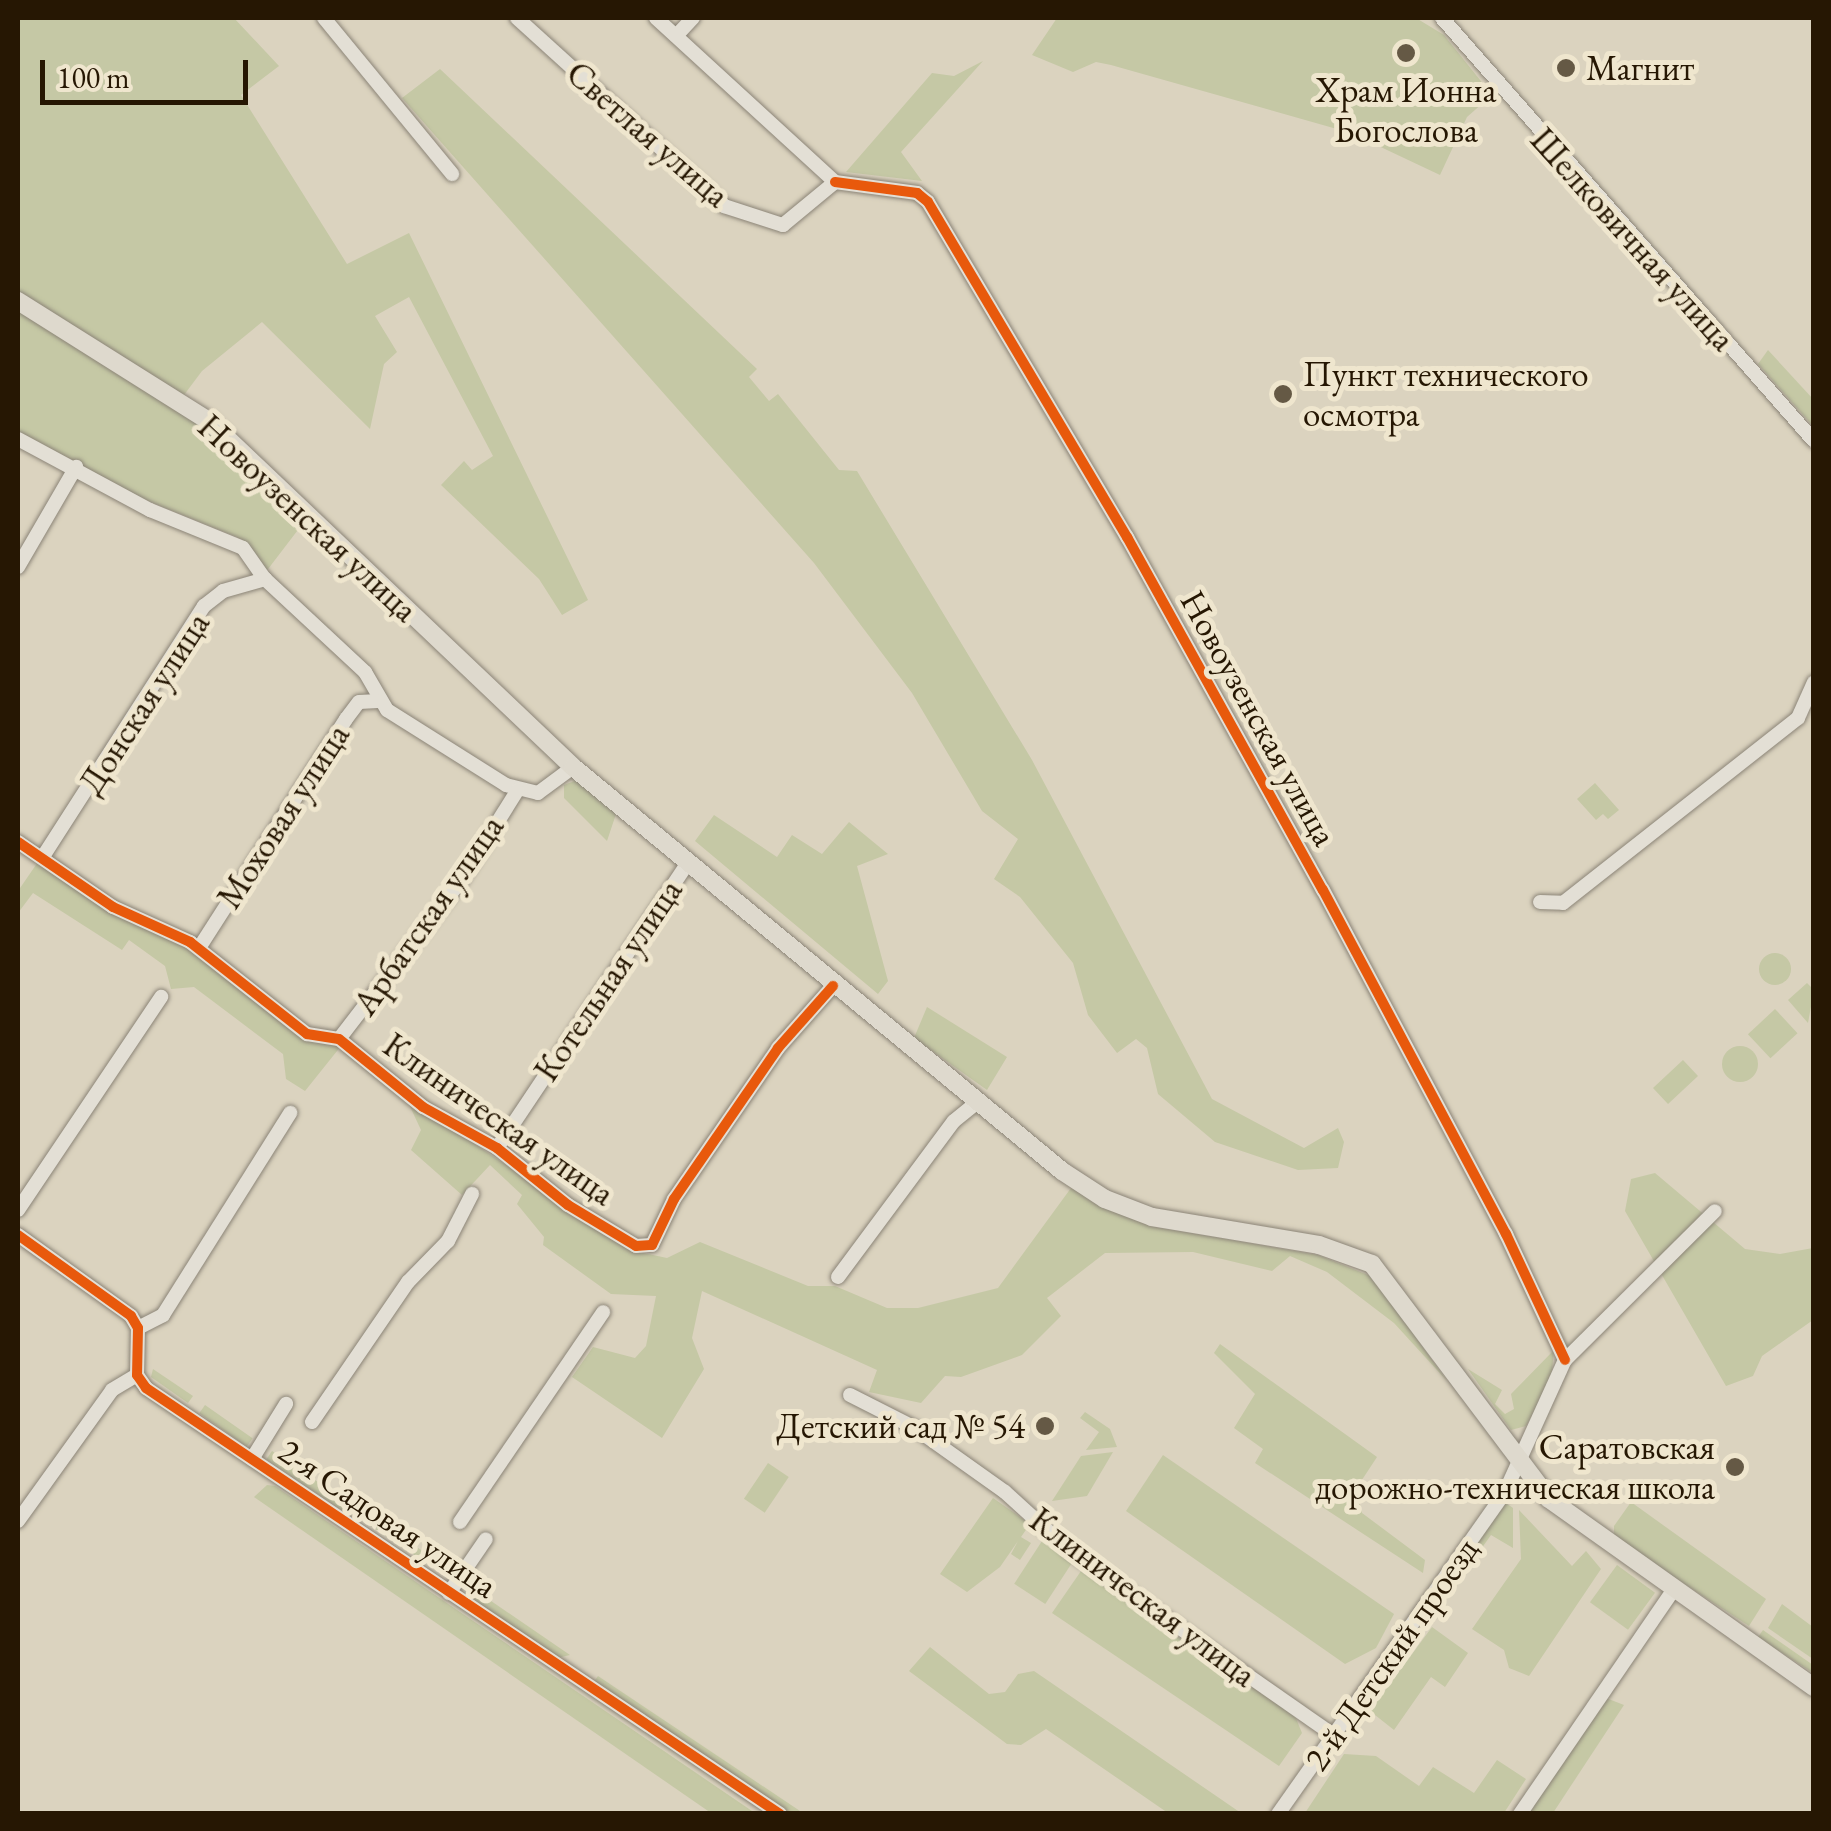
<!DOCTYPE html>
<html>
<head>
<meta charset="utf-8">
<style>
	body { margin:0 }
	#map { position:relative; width:1831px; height:1831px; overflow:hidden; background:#dbd3bf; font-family:"EB Garamond",serif }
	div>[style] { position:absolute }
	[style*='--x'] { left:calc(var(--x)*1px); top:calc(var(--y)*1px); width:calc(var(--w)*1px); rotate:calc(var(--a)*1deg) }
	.green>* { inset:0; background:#c5c8a5; transform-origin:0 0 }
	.round { border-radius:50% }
	.roads { filter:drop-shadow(0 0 2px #8b8477) drop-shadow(0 0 2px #8b8477) }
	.minor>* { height:14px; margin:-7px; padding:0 7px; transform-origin:7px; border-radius:7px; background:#e3dfd5 }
	.major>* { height:18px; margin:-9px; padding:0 9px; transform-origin:9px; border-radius:9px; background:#ded9cd }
	.cycleway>* { height:10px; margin:-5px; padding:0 5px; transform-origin:5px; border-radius:5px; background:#e8590c }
	.dots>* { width:28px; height:28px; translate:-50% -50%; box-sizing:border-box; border:5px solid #efe6ce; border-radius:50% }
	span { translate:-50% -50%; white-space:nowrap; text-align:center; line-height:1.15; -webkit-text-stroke:10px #efe6ce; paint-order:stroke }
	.poi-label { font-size:35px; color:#261703 }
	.left { translate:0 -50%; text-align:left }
	.right { translate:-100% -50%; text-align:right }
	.street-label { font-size:35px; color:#261703 }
	.frame { position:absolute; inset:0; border:20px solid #261703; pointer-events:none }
	.scale { position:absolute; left:40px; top:60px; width:208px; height:45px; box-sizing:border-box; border:5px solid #261703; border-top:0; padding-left:12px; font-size:30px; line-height:35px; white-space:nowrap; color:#261703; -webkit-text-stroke:8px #efe6ce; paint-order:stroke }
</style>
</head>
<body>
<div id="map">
	<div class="green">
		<div style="clip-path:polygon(18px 18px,234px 18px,279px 66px,241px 95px,347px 264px,409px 233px,588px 600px,562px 615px,539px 579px,441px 485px,464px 461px,472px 470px,493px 456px,409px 297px,375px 316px,397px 352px,384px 364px,370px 429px,262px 322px,202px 371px,184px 395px,18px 292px)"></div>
		<div style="clip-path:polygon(1057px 18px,1416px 18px,1444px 35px,1492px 95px,1467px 117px,1440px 175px,1351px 133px,1111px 65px,1096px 62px,1073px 72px,1032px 55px)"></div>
		<div style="clip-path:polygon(983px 61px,901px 152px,922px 181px,846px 172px,932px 73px,954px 76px)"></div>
		<div style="clip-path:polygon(440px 69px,757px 369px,749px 377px,769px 401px,778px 394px,839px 470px,857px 471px,1032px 760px,1212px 1099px,1304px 1148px,1338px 1128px,1344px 1142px,1338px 1168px,1298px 1170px,1215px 1142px,1158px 1094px,1147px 1048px,1136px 1039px,1117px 1053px,1088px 1015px,1073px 963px,1020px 897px,994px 879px,1018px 839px,982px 811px,912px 693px,814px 563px,402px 98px)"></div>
		<div style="clip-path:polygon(18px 309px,202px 427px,304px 522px,265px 573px,237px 537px,136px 496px,18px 432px)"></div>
		<div style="clip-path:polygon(1768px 350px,1813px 399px,1813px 426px,1758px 364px)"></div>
		<div style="clip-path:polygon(577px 780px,616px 814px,607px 841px,564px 798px,564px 785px)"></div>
		<div style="clip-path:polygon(1595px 783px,1619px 810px,1608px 819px,1603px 814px,1596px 820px,1577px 799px)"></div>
		<div style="clip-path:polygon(714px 815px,777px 857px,792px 835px,822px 854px,849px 822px,888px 854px,857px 866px,888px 981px,878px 994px,695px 841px)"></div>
		<div style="clip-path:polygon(40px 859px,193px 948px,306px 1040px,341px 1046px,305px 1091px,286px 1079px,283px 1054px,194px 987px,171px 989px,165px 966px,129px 940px,122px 950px,33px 893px,18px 913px,18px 891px)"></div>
		<div class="round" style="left:1759px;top:953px;width:32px;height:32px"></div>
		<div style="clip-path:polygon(1807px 983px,1814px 990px,1808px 1023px,1788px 1000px)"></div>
		<div style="clip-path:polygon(927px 1007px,1007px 1057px,987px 1090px,914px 1038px)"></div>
		<div style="left:1775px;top:1009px;width:33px;height:37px;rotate:47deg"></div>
		<div class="round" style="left:1722px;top:1046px;width:36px;height:36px"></div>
		<div style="left:1683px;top:1060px;width:22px;height:41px;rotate:47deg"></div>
		<div style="clip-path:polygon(406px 1098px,634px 1251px,667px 1258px,700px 1242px,808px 1286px,835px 1286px,887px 1308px,918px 1308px,998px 1288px,1071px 1188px,1149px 1226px,1318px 1255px,1373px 1277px,1447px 1381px,1394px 1323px,1327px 1272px,1290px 1256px,1272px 1271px,1193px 1252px,1105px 1253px,1047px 1298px,1061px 1316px,1022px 1355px,961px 1377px,945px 1376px,921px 1403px,869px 1392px,877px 1370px,702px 1291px,692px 1338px,704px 1369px,662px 1438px,572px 1377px,593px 1347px,635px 1358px,646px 1346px,656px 1296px,611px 1294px,543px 1245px,544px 1237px,517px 1204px,522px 1195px,490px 1165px,462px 1195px,411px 1150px,421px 1130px)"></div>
		<div style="clip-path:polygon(1655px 1173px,1745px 1249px,1780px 1254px,1813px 1248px,1813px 1320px,1762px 1356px,1753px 1376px,1726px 1386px,1625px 1211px,1631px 1179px)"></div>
		<div style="clip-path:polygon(1220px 1344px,1377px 1457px,1356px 1489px,1362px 1513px,1425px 1560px,1423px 1573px,1255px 1463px,1263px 1449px,1234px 1428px,1255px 1394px,1214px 1353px)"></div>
		<div style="clip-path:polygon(1554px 1350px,1551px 1382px,1526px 1426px,1511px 1430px,1468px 1369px,1502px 1390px,1495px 1404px,1505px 1414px,1514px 1409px,1511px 1394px)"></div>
		<div style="clip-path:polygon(153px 1369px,193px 1396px,188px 1403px,151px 1377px)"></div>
		<div style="left:205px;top:1405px;width:58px;height:10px;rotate:35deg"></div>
		<div style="clip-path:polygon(1085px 1412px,1110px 1429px,1117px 1447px,1086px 1450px,1099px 1432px,1080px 1418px)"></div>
		<div style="left:272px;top:1451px;width:101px;height:10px;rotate:34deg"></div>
		<div style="clip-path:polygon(1113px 1452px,1087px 1496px,1052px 1501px,1081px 1456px)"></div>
		<div style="clip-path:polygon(1163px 1455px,1394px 1614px,1376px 1648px,1345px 1664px,1126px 1511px)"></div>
		<div style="left:768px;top:1463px;width:25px;height:43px;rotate:34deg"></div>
		<div style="clip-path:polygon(267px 1485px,275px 1486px,755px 1813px,711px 1813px,254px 1497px)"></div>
		<div style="clip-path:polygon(993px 1498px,1030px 1524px,1021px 1537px,1031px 1543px,1020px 1560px,1011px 1554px,1018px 1541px,1000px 1567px,967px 1592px,940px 1574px)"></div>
		<div style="clip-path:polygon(1503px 1501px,1513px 1508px,1513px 1548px,1491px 1535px,1435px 1614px,1429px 1609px)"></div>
		<div style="clip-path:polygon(1631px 1502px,1766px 1599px,1749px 1626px,1614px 1538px,1614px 1526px)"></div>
		<div style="clip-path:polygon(1519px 1510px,1572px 1566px,1586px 1551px,1601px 1569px,1529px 1676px,1509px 1668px,1504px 1650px,1472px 1629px,1521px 1559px)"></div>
		<div style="clip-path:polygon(368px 1514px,455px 1573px,448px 1577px,363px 1521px)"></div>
		<div style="left:1042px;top:1541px;width:37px;height:51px;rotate:33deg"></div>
		<div style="left:1617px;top:1565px;width:47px;height:46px;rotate:36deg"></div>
		<div style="clip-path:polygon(1081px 1571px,1295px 1716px,1302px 1733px,1279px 1766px,1052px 1613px)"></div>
		<div style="clip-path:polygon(462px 1581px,570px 1655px,557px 1658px,475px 1600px)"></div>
		<div style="clip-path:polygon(1782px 1604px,1813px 1627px,1813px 1659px,1768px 1628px)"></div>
		<div style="clip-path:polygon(1432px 1627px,1468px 1653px,1445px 1687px,1431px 1677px,1394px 1730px,1370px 1711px)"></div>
		<div style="clip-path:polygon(1763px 1630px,1813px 1665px,1813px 1673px,1758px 1637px)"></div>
		<div style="clip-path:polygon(930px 1647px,989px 1694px,1005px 1692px,1018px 1674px,1034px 1671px,1241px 1813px,1168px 1813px,1046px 1729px,1021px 1745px,1007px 1744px,909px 1671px)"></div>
		<div style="clip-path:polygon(598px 1676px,803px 1813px,785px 1813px,593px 1683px)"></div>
		<div style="clip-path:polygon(1606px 1698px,1624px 1705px,1553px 1813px,1528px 1814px)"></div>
		<div style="clip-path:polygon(1344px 1754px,1376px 1756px,1419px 1786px,1433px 1767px,1474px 1793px,1497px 1760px,1526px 1779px,1504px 1813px,1305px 1813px)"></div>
	</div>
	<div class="roads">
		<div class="minor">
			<div style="--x:324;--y:18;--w:202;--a:50.6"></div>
			<div style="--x:517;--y:18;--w:280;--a:42.2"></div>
			<div style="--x:724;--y:206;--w:62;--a:17.9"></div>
			<div style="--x:783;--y:225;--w:67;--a:-39.6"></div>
			<div style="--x:656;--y:18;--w:243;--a:42.5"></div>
			<div style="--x:1442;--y:18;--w:563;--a:48.67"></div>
			<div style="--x:676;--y:36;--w:25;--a:-47"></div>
			<div style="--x:835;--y:182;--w:83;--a:7.6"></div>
			<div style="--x:917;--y:193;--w:14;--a:39"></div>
			<div style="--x:928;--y:202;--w:390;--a:59.3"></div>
			<div style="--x:1127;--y:537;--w:404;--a:61"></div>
			<div style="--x:1323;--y:890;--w:390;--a:62"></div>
			<div style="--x:1506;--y:1234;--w:139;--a:64.9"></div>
			<div style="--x:18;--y:439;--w:150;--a:28.3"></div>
			<div style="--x:150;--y:510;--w:100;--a:22.2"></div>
			<div style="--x:243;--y:548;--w:38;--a:55"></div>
			<div style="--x:265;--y:579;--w:137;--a:42.9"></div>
			<div style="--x:365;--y:672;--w:44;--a:59.9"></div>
			<div style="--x:387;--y:710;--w:141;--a:32.2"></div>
			<div style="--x:506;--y:785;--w:33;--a:14"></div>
			<div style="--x:538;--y:793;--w:44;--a:-36.6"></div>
			<div style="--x:18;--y:567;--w:116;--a:-59.9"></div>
			<div style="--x:18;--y:842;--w:115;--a:34.4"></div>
			<div style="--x:113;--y:907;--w:85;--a:24.4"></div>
			<div style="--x:190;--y:942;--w:149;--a:38.2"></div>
			<div style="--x:307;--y:1034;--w:32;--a:9"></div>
			<div style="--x:339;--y:1039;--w:108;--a:39"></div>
			<div style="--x:423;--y:1107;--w:85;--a:29"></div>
			<div style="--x:497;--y:1148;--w:91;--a:38.8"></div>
			<div style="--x:568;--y:1205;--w:79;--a:31.1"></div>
			<div style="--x:636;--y:1246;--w:16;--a:-4"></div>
			<div style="--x:652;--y:1245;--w:51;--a:-64.4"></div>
			<div style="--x:674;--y:1199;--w:183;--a:-55.4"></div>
			<div style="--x:778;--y:1048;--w:83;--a:-48.4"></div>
			<div style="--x:44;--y:855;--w:296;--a:-57.3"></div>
			<div style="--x:204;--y:606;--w:24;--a:-38"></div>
			<div style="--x:223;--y:591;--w:44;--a:-15.9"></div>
			<div style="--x:1540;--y:902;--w:23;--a:2"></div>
			<div style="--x:1563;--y:903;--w:299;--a:-38.2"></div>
			<div style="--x:1798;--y:718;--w:39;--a:-66"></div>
			<div style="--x:199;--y:948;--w:272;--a:-57.3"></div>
			<div style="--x:346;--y:719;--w:21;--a:-53"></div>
			<div style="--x:359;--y:702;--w:19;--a:-3"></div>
			<div style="--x:339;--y:1039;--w:202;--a:-52.4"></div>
			<div style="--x:462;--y:879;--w:104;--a:-58"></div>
			<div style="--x:497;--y:1148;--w:342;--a:-56.2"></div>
			<div style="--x:18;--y:1210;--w:257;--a:-56.1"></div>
			<div style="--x:18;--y:1235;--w:139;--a:35.6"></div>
			<div style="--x:131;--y:1316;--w:14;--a:60"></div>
			<div style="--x:138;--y:1328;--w:47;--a:91.2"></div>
			<div style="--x:137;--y:1375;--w:16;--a:55"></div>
			<div style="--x:146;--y:1388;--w:764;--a:33.9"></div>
			<div style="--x:838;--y:1277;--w:194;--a:-53.4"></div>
			<div style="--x:954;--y:1121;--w:27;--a:-39"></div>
			<div style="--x:138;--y:1328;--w:28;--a:-27"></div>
			<div style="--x:163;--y:1315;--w:239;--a:-57.8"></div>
			<div style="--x:850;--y:1395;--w:73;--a:26.9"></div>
			<div style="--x:915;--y:1428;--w:110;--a:35.4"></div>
			<div style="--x:1005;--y:1492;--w:89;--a:42.3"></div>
			<div style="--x:1071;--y:1552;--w:322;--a:34.9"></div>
			<div style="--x:312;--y:1422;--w:170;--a:-55.6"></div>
			<div style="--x:408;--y:1282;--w:57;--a:-45.7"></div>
			<div style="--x:448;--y:1241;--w:53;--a:-62.9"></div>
			<div style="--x:252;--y:1459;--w:65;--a:-58.3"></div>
			<div style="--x:18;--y:1521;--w:161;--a:-54.3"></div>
			<div style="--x:112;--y:1390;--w:29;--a:-31"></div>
			<div style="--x:460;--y:1522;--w:254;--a:-55.7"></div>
			<div style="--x:449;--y:1593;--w:65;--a:-55.6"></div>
			<div style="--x:1278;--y:1814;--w:394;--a:-54.8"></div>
			<div style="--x:1505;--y:1492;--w:145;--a:-65.6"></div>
			<div style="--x:1565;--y:1360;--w:211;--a:-44.8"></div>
			<div style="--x:1520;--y:1814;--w:269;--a:-55.6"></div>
		</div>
		<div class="major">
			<div style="--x:18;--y:301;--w:227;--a:32.2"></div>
			<div style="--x:210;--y:422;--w:501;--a:43.54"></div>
			<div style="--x:573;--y:767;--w:634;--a:39.56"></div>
			<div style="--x:1062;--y:1171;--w:51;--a:33.1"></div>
			<div style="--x:1105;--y:1199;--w:50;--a:21"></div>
			<div style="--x:1152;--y:1217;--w:169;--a:9.5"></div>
			<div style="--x:1319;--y:1245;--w:56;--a:19.7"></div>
			<div style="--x:1372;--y:1264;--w:294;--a:53"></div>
			<div style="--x:1549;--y:1499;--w:325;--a:35.4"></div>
		</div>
	</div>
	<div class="cycleway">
		<div style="--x:835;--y:182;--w:83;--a:7.6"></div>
		<div style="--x:917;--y:193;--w:14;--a:39"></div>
		<div style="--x:928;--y:202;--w:390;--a:59.3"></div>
		<div style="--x:1127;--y:537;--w:404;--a:61"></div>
		<div style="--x:1323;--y:890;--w:390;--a:62"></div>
		<div style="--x:1506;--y:1234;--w:139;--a:64.9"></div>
		<div style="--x:18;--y:842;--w:115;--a:34.4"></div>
		<div style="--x:113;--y:907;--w:85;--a:24.4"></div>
		<div style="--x:190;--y:942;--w:149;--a:38.2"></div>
		<div style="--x:307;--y:1034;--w:32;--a:9"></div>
		<div style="--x:339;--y:1039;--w:108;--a:39"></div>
		<div style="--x:423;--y:1107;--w:85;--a:29"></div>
		<div style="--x:497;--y:1148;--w:91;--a:38.8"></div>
		<div style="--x:568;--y:1205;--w:79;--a:31.1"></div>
		<div style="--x:636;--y:1246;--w:16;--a:-4"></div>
		<div style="--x:652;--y:1245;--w:51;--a:-64.4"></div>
		<div style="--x:674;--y:1199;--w:183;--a:-55.4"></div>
		<div style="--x:778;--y:1048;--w:83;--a:-48.4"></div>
		<div style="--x:18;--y:1235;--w:139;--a:35.6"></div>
		<div style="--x:131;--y:1316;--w:14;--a:60"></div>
		<div style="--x:138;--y:1328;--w:47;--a:91.2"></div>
		<div style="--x:137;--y:1375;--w:16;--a:55"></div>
		<div style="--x:146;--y:1388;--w:764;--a:33.9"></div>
	</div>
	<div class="dots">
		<div style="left:1406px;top:53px;background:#655945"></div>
		<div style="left:1566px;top:68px;background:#655945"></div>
		<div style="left:1283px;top:394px;background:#655945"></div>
		<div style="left:1045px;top:1426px;background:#655945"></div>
		<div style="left:1735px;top:1467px;background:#655945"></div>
	</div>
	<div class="poi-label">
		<span class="left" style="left:1586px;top:68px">Магнит</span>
		<span style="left:1406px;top:110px">Храм Ионна<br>Богослова</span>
		<span class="left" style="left:1303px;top:394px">Пункт технического<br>осмотра</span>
		<span class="right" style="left:1025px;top:1426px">Детский сад № 54</span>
		<span class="right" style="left:1715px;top:1467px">Саратовская<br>дорожно-техническая школа</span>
	</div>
	<div class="street-label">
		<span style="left:648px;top:134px;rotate:41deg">Светлая улица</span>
		<span style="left:1633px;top:239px;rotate:48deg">Шелковичная улица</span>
		<span style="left:308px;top:518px;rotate:43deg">Новоузенская улица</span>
		<span style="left:144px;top:703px;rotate:-57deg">Донская улица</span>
		<span style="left:1259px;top:718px;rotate:61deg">Новоузенская улица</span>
		<span style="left:283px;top:816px;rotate:-57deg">Моховая улица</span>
		<span style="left:428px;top:915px;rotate:-55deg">Арбатская улица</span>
		<span style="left:608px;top:980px;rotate:-56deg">Котельная улица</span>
		<span style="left:499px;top:1119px;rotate:35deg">Клиническая улица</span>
		<span style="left:388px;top:1518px;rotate:34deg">2-я Садовая улица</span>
		<span style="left:1143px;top:1597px;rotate:37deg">Клиническая улица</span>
		<span style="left:1391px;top:1654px;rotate:-55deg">2-й Детский проезд</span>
	</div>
	<div class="frame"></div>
	<div class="scale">100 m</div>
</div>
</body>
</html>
